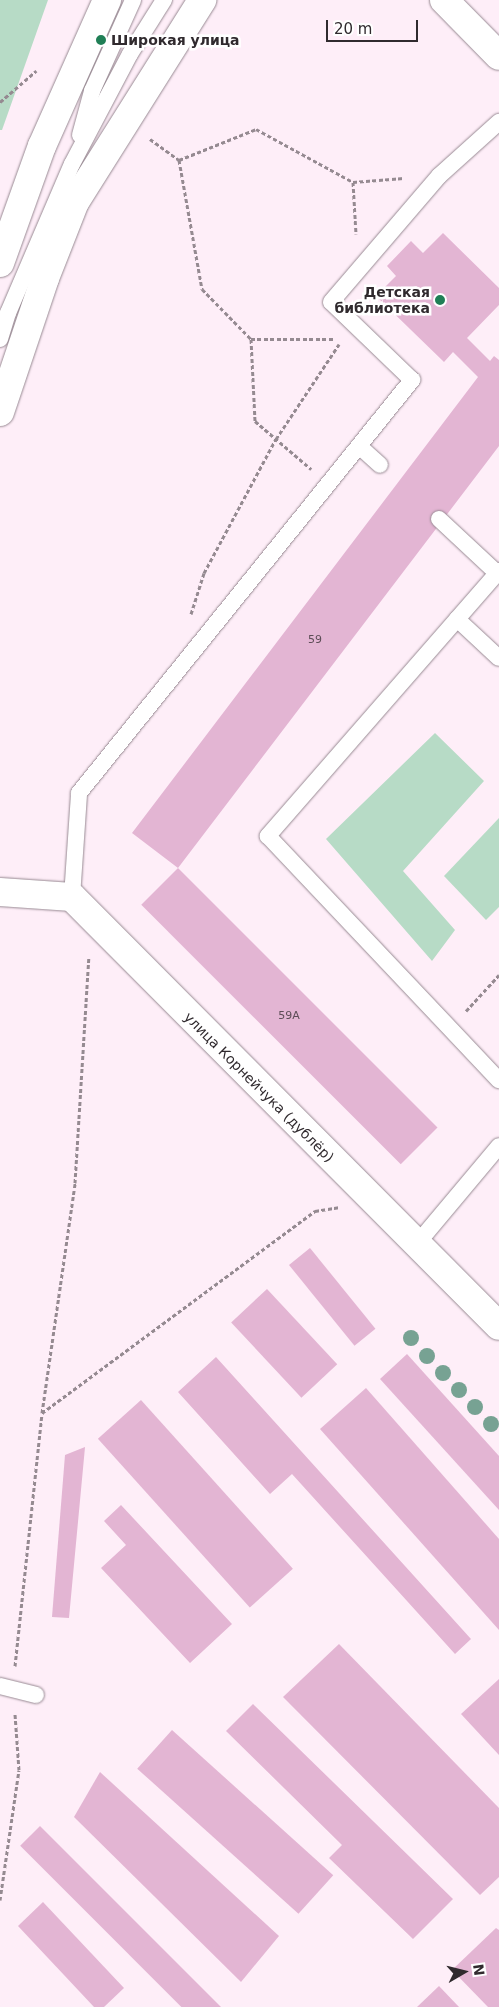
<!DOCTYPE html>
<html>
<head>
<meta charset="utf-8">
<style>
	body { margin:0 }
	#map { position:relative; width:499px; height:2007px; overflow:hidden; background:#feeef8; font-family:"DejaVu Sans",sans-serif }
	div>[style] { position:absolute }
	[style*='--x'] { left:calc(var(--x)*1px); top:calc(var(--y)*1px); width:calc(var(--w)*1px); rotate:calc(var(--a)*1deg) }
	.green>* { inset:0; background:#b7dbc6 }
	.building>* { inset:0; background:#e3b5d3; transform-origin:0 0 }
	.path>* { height:3px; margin-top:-1.5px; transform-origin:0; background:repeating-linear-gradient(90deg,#958a91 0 4px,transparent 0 6.5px) }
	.roads { filter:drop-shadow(0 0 1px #988a93) drop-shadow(0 0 1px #988a93) }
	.service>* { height:16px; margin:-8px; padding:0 8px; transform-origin:8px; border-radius:8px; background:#fff }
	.minor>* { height:28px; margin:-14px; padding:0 14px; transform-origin:14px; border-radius:14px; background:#fff }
	.tertiary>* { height:28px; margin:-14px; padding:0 14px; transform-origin:14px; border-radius:14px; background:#fff }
	.secondary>* { height:28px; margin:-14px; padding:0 14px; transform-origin:14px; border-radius:14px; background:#fff }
	.trees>* { width:16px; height:16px; margin:-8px; border-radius:50%; background:#77a293 }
	.dots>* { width:14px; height:14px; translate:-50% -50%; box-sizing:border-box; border:2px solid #fff; border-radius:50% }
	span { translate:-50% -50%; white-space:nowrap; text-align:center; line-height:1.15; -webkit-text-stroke:5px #fff; paint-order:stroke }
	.number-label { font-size:11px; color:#5d4d57 }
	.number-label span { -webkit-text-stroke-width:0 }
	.poi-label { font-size:14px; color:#302a2e; font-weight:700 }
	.left { translate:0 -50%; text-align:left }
	.right { translate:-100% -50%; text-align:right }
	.street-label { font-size:14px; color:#302a2e }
	.north { position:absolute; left:439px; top:1947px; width:50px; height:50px; -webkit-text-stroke:4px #fff; paint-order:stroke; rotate:82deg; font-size:14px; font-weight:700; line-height:20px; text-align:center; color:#302a2e }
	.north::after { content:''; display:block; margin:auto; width:18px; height:22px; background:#302a2e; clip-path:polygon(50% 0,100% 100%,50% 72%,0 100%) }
	.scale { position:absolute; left:326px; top:20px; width:92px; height:22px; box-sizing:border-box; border:2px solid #302a2e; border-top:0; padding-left:6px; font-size:15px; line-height:18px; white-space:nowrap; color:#302a2e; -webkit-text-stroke:4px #fff; paint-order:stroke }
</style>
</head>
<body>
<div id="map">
	<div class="green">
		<div style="clip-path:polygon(0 0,48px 0,2px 130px,0 130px)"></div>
		<div style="clip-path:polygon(435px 733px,484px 781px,403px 871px,455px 930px,432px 961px,326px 839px)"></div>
		<div style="clip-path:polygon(499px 818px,499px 907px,486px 920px,444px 876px)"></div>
	</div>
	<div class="building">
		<div style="clip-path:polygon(443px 233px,499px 288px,499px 305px,467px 338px,490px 361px,494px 356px,499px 360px,499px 446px,178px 868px,132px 833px,478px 377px,453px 352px,444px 362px,376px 296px,396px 276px,387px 266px,411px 241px,423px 253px)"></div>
		<div style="left:178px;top:868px;width:367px;height:52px;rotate:45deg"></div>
		<div style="left:310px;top:1248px;width:104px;height:27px;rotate:51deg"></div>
		<div style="left:267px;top:1289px;width:103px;height:49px;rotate:47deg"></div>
		<div style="clip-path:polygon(407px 1354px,499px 1456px,499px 1510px,380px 1379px)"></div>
		<div style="clip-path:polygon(216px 1357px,471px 1639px,455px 1654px,292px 1474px,270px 1494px,178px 1392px)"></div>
		<div style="clip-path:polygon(366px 1388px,499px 1539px,499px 1630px,320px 1429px)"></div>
		<div style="left:141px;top:1400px;width:227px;height:58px;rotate:48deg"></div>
		<div style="clip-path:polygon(85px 1447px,69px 1618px,52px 1617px,65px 1455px)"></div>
		<div style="clip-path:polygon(121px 1505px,232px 1624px,190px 1663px,101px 1568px,126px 1545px,104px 1521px)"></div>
		<div style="clip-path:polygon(339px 1644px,499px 1808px,499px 1877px,480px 1895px,283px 1697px)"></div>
		<div style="clip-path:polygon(499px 1679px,499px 1755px,461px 1714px)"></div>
		<div style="clip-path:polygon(253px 1704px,453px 1899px,413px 1939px,329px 1858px,342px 1845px,226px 1731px)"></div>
		<div style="left:172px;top:1730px;width:217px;height:52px;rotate:42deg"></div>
		<div style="clip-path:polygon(100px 1772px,279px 1936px,241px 1982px,74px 1817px)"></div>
		<div style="left:40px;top:1826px;width:257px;height:28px;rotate:45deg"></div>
		<div style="clip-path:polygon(43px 1902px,124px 1988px,104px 2007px,94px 2007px,18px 1926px)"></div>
		<div style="clip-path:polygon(496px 1928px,499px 1930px,499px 2007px,488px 2007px,452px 1970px)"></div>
		<div style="clip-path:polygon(439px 1986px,459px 2007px,417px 2007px)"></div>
	</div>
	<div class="path">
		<div style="--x:0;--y:102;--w:48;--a:-40.7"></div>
		<div style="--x:150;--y:139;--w:36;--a:36"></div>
		<div style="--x:179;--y:160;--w:83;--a:-21.9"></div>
		<div style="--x:256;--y:129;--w:111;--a:28.7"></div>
		<div style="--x:353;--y:182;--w:51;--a:-4.5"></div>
		<div style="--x:179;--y:160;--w:131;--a:79.9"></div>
		<div style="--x:202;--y:289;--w:70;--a:45.6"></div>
		<div style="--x:251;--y:339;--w:83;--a:0"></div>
		<div style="--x:353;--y:182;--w:52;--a:86.7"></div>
		<div style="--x:251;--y:339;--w:82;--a:87.2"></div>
		<div style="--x:255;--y:421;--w:74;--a:40.6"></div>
		<div style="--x:191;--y:614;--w:43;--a:-72.4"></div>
		<div style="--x:204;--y:573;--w:152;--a:-61.8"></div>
		<div style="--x:276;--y:439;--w:114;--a:-56.4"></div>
		<div style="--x:466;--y:1011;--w:49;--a:-47.5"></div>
		<div style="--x:42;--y:1413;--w:340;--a:-36.5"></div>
		<div style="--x:315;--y:1211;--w:24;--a:-9"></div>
		<div style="--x:15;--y:1666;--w:254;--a:-83.9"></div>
		<div style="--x:42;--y:1413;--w:232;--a:-81.8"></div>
		<div style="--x:75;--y:1183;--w:227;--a:-86.5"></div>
		<div style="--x:0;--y:1900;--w:131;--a:-81.7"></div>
		<div style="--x:19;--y:1770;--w:56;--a:-94.1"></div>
	</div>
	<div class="roads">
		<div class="service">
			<div style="--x:80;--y:135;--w:46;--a:-74.7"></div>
			<div style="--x:92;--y:91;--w:100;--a:-65.7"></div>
			<div style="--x:0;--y:339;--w:27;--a:-73"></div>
			<div style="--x:8;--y:313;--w:162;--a:-66.8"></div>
			<div style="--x:72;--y:164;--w:124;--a:-62.2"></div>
			<div style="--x:130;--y:54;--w:64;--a:-57.8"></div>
			<div style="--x:359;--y:446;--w:28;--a:42"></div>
			<div style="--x:439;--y:519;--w:79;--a:43"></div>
			<div style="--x:499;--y:571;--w:352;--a:131.1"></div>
			<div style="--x:268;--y:836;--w:336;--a:46.6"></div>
			<div style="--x:457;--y:619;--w:57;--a:42.9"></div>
			<div style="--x:72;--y:897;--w:104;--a:-86.1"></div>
			<div style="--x:79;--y:793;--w:531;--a:-51.12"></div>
			<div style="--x:412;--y:380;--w:112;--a:-136.1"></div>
			<div style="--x:331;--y:302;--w:166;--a:-49.4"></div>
			<div style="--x:439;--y:176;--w:81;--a:-42"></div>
			<div style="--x:416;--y:1245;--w:129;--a:-50"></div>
			<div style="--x:0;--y:1686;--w:37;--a:14"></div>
		</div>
		<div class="minor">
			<div style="--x:0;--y:892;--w:72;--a:4"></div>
			<div style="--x:72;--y:897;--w:605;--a:45.13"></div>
		</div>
		<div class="tertiary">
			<div style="--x:444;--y:0;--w:78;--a:45.5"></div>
		</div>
		<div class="secondary">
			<div style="--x:0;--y:263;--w:124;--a:-70.3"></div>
			<div style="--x:42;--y:146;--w:160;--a:-66"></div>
			<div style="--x:0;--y:412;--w:141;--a:-71.4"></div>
			<div style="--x:45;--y:278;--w:82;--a:-68.5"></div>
			<div style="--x:75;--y:202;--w:239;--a:-57.8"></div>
		</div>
	</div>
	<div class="trees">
		<div style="left:411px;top:1338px"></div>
		<div style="left:427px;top:1356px"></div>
		<div style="left:443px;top:1373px"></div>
		<div style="left:459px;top:1390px"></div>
		<div style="left:475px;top:1407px"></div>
		<div style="left:491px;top:1424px"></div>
	</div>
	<div class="dots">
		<div style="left:101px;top:40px;background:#207f56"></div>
		<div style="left:440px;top:300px;background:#207f56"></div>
	</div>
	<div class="number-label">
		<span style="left:315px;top:640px">59</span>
		<span style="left:289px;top:1016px">59А</span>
	</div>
	<div class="poi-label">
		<span class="left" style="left:111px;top:40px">Широкая улица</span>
		<span class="right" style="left:430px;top:300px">Детская<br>библиотека</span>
	</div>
	<div class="street-label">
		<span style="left:259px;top:1087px;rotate:45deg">улица Корнейчука (дублёр)</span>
	</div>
	<div class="north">N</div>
	<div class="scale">20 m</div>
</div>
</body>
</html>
